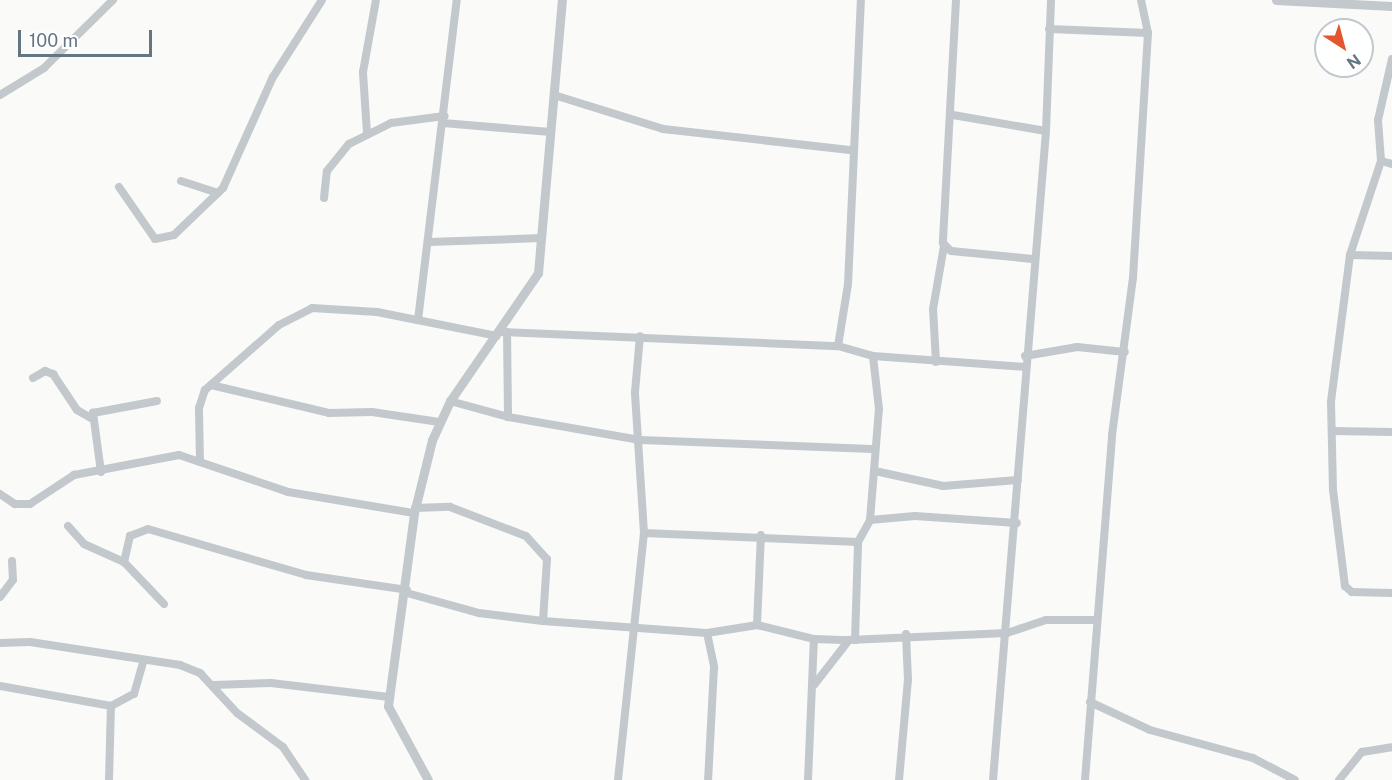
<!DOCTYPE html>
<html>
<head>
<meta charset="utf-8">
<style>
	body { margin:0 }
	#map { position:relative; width:1392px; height:780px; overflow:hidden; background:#fafaf8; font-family:"Public Sans",sans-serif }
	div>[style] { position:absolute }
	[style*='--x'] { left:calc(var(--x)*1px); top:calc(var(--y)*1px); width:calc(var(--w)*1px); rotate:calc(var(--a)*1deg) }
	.minor>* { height:8px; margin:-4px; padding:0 4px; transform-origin:4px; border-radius:4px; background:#c3c8cc }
	.tertiary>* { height:9px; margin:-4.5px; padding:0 4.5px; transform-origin:4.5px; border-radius:4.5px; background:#c3c8cc }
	span { translate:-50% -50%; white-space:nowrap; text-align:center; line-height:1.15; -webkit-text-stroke:6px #fff; paint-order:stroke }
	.north { position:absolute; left:1314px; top:18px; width:60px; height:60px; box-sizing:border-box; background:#fff; border:2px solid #c1c8cd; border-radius:50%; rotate:144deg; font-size:16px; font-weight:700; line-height:24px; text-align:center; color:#657683 }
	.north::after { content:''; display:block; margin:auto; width:21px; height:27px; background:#e4572e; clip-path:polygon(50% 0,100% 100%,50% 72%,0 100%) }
	.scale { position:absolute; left:18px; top:30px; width:134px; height:27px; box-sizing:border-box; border:3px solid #657683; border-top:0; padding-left:8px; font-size:18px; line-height:21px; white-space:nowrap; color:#657683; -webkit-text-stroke:4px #fff; paint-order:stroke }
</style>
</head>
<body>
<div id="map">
	<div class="minor">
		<div style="--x:956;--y:0;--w:243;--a:93.1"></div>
		<div style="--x:943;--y:243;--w:11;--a:45"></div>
		<div style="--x:951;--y:251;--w:82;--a:5.6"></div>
		<div style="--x:1049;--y:29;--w:99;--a:2.3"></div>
		<div style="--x:1392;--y:59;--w:63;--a:102.9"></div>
		<div style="--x:1378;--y:120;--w:41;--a:85.8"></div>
		<div style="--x:1381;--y:161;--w:99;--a:108.3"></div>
		<div style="--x:1350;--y:255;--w:148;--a:97.4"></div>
		<div style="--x:1331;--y:402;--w:88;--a:88.7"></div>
		<div style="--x:1333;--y:490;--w:97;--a:82.9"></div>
		<div style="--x:1345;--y:586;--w:9;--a:41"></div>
		<div style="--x:1352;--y:592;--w:40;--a:1.4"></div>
		<div style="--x:0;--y:95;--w:52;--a:-31.5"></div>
		<div style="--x:44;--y:68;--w:97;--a:-44.6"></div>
		<div style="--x:554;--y:95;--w:114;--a:17.3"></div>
		<div style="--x:663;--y:129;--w:188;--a:6.4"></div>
		<div style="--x:953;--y:115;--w:94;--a:9.8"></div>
		<div style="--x:443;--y:123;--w:108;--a:4.8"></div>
		<div style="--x:367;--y:133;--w:61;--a:-93.8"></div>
		<div style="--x:363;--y:72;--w:73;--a:-79.8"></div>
		<div style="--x:1381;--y:161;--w:11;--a:15"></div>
		<div style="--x:181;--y:181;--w:39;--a:18"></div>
		<div style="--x:119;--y:187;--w:63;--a:55.3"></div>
		<div style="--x:155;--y:239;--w:19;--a:-12"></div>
		<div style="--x:174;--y:235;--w:68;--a:-43.8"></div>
		<div style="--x:223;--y:188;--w:122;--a:-65.8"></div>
		<div style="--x:273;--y:77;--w:91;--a:-57.5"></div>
		<div style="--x:324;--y:198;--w:27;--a:-84"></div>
		<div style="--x:327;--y:171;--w:35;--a:-51"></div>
		<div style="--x:349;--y:144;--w:47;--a:-26.6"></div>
		<div style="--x:391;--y:123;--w:54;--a:-7.4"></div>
		<div style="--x:429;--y:242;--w:113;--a:-2"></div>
		<div style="--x:1350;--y:255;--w:42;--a:1.4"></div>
		<div style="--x:418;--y:320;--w:322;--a:-83.1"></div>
		<div style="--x:500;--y:332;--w:338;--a:2.4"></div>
		<div style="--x:838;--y:346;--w:36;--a:16"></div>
		<div style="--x:873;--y:356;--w:153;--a:4.1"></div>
		<div style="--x:507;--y:332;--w:85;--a:89.3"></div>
		<div style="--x:838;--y:346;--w:63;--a:-80.8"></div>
		<div style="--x:848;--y:284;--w:284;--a:-87.4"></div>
		<div style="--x:1025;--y:356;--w:53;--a:-9.8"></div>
		<div style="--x:1077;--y:347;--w:48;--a:5.9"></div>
		<div style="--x:936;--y:362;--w:53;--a:-93.2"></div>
		<div style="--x:933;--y:309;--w:64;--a:-80.1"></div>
		<div style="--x:33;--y:378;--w:14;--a:-30"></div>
		<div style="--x:45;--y:371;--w:9;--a:21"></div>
		<div style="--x:53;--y:374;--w:43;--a:56.3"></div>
		<div style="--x:77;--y:410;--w:16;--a:30"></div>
		<div style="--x:211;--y:385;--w:121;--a:13.3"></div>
		<div style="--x:329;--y:413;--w:43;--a:-1.3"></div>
		<div style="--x:372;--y:412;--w:68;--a:8.5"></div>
		<div style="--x:450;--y:401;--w:60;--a:15.4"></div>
		<div style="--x:508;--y:417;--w:134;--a:9.9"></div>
		<div style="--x:640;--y:440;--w:232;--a:2.2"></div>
		<div style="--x:1333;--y:431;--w:59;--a:1"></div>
		<div style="--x:200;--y:462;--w:54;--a:-91.1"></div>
		<div style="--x:199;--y:408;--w:19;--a:-72"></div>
		<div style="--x:205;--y:390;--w:98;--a:-41.3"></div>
		<div style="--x:279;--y:325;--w:37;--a:-27"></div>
		<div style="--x:312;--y:308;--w:65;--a:3.5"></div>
		<div style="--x:377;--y:312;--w:122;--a:11.3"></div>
		<div style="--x:875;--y:471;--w:70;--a:12.4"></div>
		<div style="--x:943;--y:486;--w:75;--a:-4.6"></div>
		<div style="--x:101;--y:472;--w:60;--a:-97.7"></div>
		<div style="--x:93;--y:413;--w:65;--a:-10.6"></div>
		<div style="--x:0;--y:494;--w:18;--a:34"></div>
		<div style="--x:15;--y:504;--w:15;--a:0"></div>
		<div style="--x:30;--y:504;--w:53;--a:-33.4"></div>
		<div style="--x:74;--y:475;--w:107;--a:-10.8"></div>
		<div style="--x:179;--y:455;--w:115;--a:18.7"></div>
		<div style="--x:288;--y:492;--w:128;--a:9.5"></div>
		<div style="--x:415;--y:508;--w:35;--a:-2"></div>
		<div style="--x:450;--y:507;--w:81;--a:20.9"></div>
		<div style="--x:526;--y:536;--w:31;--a:48"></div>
		<div style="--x:547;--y:559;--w:62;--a:93.7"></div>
		<div style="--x:870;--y:520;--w:45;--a:-5.1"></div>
		<div style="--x:915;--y:516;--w:102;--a:3.9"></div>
		<div style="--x:68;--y:526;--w:24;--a:48"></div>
		<div style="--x:84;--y:544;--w:44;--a:24.2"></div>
		<div style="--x:124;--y:562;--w:58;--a:46.4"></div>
		<div style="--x:644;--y:533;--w:214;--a:2.4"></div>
		<div style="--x:124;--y:562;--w:27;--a:-77"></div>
		<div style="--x:130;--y:536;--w:19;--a:-21"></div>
		<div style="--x:148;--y:529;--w:165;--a:16.2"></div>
		<div style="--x:306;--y:575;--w:102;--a:8.4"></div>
		<div style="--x:407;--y:593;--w:75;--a:15.5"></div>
		<div style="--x:479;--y:613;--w:64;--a:7.1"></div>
		<div style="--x:543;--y:621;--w:164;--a:4.2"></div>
		<div style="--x:707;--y:633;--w:51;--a:-9.1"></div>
		<div style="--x:757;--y:625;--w:59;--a:13.8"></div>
		<div style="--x:814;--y:639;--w:35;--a:2"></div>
		<div style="--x:849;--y:640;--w:158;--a:-2.5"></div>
		<div style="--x:1007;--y:633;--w:41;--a:-18.4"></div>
		<div style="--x:1046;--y:620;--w:50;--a:0"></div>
		<div style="--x:0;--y:597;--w:21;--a:-53"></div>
		<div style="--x:13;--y:580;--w:19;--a:-93"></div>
		<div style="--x:757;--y:625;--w:90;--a:-87.5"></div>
		<div style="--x:707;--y:633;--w:35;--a:78"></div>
		<div style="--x:714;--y:667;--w:113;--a:93"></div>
		<div style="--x:855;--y:640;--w:98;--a:-88.2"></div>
		<div style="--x:858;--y:542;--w:25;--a:-61"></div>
		<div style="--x:870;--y:520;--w:111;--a:-85.4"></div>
		<div style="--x:879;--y:409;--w:53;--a:-96.5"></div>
		<div style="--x:0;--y:643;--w:30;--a:-2"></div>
		<div style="--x:30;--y:642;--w:152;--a:8.7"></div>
		<div style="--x:180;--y:665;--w:22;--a:22"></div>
		<div style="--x:200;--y:673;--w:54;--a:47.2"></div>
		<div style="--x:237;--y:713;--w:57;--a:36.5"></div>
		<div style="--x:283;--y:747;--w:40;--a:56"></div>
		<div style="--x:214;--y:685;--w:57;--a:-2"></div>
		<div style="--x:271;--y:683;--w:119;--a:6.8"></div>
		<div style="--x:814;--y:685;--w:57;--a:-52.1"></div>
		<div style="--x:0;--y:686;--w:113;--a:10.2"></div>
		<div style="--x:111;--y:706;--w:26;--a:-28"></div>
		<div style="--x:134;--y:694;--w:32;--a:-74"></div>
		<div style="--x:1090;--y:702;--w:66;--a:25"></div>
		<div style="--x:1150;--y:730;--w:107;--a:15.2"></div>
		<div style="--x:1253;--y:758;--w:47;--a:27.6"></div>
		<div style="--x:109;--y:780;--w:74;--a:-88.5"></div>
		<div style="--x:618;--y:780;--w:248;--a:-84"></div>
		<div style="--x:644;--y:533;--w:141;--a:-93.7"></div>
		<div style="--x:635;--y:392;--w:56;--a:-84.9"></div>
		<div style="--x:808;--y:780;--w:141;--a:-87.6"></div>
		<div style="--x:899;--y:780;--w:100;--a:-84.9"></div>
		<div style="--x:908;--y:680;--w:46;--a:-92.5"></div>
		<div style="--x:993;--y:780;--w:651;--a:-85.33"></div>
		<div style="--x:1046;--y:131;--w:131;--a:-87.8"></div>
		<div style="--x:1085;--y:780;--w:346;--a:-85.5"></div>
		<div style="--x:1112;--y:435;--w:158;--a:-82.4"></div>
		<div style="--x:1133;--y:278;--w:245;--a:-86.5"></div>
		<div style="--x:1148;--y:33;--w:34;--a:-102"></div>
		<div style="--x:1339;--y:780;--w:36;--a:-51"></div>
		<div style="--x:1362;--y:752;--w:30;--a:-9"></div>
	</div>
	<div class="tertiary">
		<div style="--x:1276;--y:0;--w:116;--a:3"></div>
		<div style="--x:428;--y:780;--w:84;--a:-118.4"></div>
		<div style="--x:388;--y:706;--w:195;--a:-82.3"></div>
		<div style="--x:414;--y:513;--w:75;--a:-76.1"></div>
		<div style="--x:432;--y:440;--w:43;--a:-65.2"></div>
		<div style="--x:450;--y:401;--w:155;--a:-55.5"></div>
		<div style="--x:538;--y:273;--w:274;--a:-85"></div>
	</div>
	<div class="north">N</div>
	<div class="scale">100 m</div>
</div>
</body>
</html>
